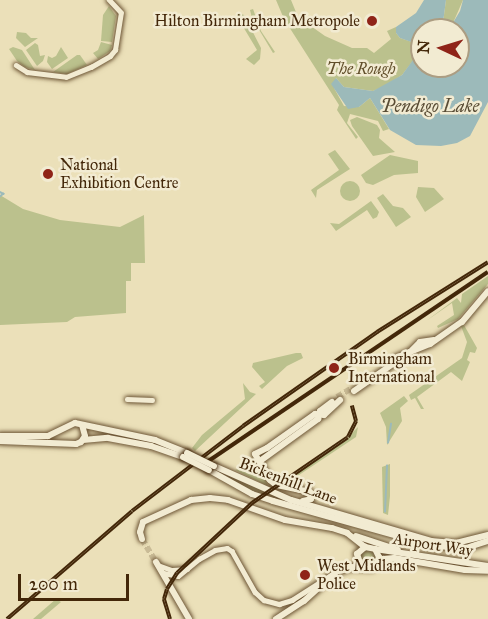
<!DOCTYPE html>
<html>
<head>
<meta charset="utf-8">
<style>
	body { margin:0 }
	#map { position:relative; width:488px; height:619px; overflow:hidden; background:#ebe0b9; font-family:"IM FELL Great Primer",serif }
	div>[style] { position:absolute }
	[style*='--x'] { left:calc(var(--x)*1px); top:calc(var(--y)*1px); width:calc(var(--w)*1px); rotate:calc(var(--a)*1deg) }
	.green>* { inset:0; background:#bbc18d }
	.round { border-radius:50% }
	.water>* { inset:0; background:#9cbaba }
	.stream>* { height:1.5px; margin:-0.75px; padding:0 0.75px; transform-origin:0.75px; border-radius:0.75px; background:#9cbaba }
	.secondary-tunnel>* { height:6px; margin-top:-3px; transform-origin:0; background:repeating-linear-gradient(90deg,#c9bb96 0 6px,transparent 0 9px) }
	.roads { filter:drop-shadow(0 0 2px #6d5535) drop-shadow(0 0 2px #6d5535) }
	.street>* { height:4.5px; margin:-2.25px; padding:0 2.25px; transform-origin:2.25px; border-radius:2.25px; background:#f2ebd2 }
	.secondary>* { height:6px; margin:-3px; padding:0 3px; transform-origin:3px; border-radius:3px; background:#f2ebd2 }
	.rail>* { height:4px; margin-top:-2px; transform-origin:0; background:repeating-linear-gradient(90deg,#f2ebd2 0 4.5px,#432709 0 9px); box-sizing:border-box; border-block:2px solid #432709 }
	.bridges { filter:drop-shadow(0 0 2px #432709) drop-shadow(0 0 2px #432709) }
	.secondary-bridge>* { height:6px; margin:-3px; padding:0 3px; transform-origin:3px; border-radius:3px; background:#f2ebd2 }
	.dots>* { width:16px; height:16px; translate:-50% -50%; box-sizing:border-box; border:3px solid #f2ebd2; border-radius:50% }
	span { translate:-50% -50%; white-space:nowrap; text-align:center; line-height:1.15; -webkit-text-stroke:5px #f2ebd2; paint-order:stroke }
	.poi-label { font-size:16px; color:#432709 }
	.right { translate:-100% -50%; text-align:right }
	.left { translate:0 -50%; text-align:left }
	.park-label { font-size:16px; color:#614e2a; font-style:italic }
	.street-label { font-size:16px; color:#432709 }
	.water-label { font-size:18px; color:#594c35; font-style:italic }
	.north { position:absolute; left:410px; top:18px; width:60px; height:60px; box-sizing:border-box; background:#f2ebd2; border:2px solid #ac9d82; border-radius:50%; rotate:274deg; font-size:16px; font-weight:700; line-height:24px; text-align:center; color:#432709 }
	.north::after { content:''; display:block; margin:auto; width:21px; height:27px; background:#8f2418; clip-path:polygon(50% 0,100% 100%,50% 72%,0 100%) }
	.scale { position:absolute; left:18px; top:574px; width:111px; height:27px; box-sizing:border-box; border:3px solid #432709; border-top:0; padding-left:8px; font-size:18px; line-height:21px; white-space:nowrap; color:#432709; -webkit-text-stroke:4px #f2ebd2; paint-order:stroke }
</style>
</head>
<body>
<div id="map">
	<div class="green">
		<div style="clip-path:polygon(276px 0,291px 0,298px 17px,325px 36px,352px 48px,367px 48px,374px 53px,391px 39px,387px 31px,396px 27px,396px 33px,400px 38px,418px 44px,422px 49px,402px 75px,385px 86px,373px 91px,344px 87px,336px 78px,334px 88px,344px 106px,359px 107px,370px 98px,389px 129px,383px 131px,378px 121px,350px 114px,347px 123px,358px 137px,356px 139px,337px 110px,339px 105px,284px 19px)"></div>
		<div style="clip-path:polygon(446px 0,463px 0,450px 30px,442px 30px)"></div>
		<div style="clip-path:polygon(109px 6px,116px 16px,112px 42px,101px 41px,103px 15px)"></div>
		<div style="clip-path:polygon(253px 9px,261px 31px,275px 52px,273px 53px,252px 18px,250px 10px)"></div>
		<div style="clip-path:polygon(240px 13px,244px 15px,261px 48px,260px 59px,254px 65px,246px 59px,257px 50px,236px 15px)"></div>
		<div style="clip-path:polygon(17px 32px,26px 33px,31px 38px,38px 38px,25px 47px,16px 38px)"></div>
		<div style="clip-path:polygon(101px 42px,112px 45px,110px 51px,98px 59px,93px 53px,98px 50px)"></div>
		<div style="clip-path:polygon(35px 43px,38px 45px,40px 56px,45px 55px,43px 61px,37px 66px,26px 50px)"></div>
		<div style="clip-path:polygon(13px 47px,22px 50px,35px 70px,25px 67px,17px 61px,9px 49px)"></div>
		<div style="clip-path:polygon(61px 47px,68px 58px,52px 69px,47px 62px,48px 56px,52px 58px,56px 56px)"></div>
		<div style="clip-path:polygon(77px 55px,80px 55px,87px 65px,67px 74px,53px 72px)"></div>
		<div style="clip-path:polygon(357px 117px,377px 125px,380px 130px,379px 138px,395px 152px,373px 156px,352px 126px,350px 120px)"></div>
		<div style="clip-path:polygon(335px 150px,350px 169px,317px 190px,316px 198px,311px 190px,339px 170px,328px 154px)"></div>
		<div style="clip-path:polygon(390px 155px,418px 161px,418px 173px,394px 175px,373px 185px,366px 183px,361px 175px)"></div>
		<div class="round" style="left:340px;top:181px;width:20px;height:20px"></div>
		<div style="clip-path:polygon(418px 187px,434px 188px,444px 199px,425px 212px,416px 197px)"></div>
		<div style="clip-path:polygon(383px 194px,393px 206px,403px 208px,411px 217px,396px 227px,377px 198px)"></div>
		<div style="clip-path:polygon(0 195px,23px 209px,60px 220px,120px 227px,144px 215px,145px 263px,131px 263px,131px 281px,126px 281px,126px 313px,75px 317px,67px 322px,0 325px)"></div>
		<div style="clip-path:polygon(371px 201px,379px 212px,377px 217px,373px 219px,367px 210px,336px 231px,330px 223px,339px 224px)"></div>
		<div style="clip-path:polygon(488px 276px,488px 284px,458px 319px,438px 328px,437px 326px,454px 315px,452px 303px,426px 321px,457px 298px,461px 303px,462px 294px)"></div>
		<div style="clip-path:polygon(464px 325px,477px 348px,475px 353px,470px 352px,467px 360px,470px 362px,462px 381px,451px 372px,417px 397px,424px 409px,421px 409px,415px 398px,411px 400px,409px 395px,462px 358px,467px 342px,461px 326px)"></div>
		<div style="clip-path:polygon(296px 353px,301px 353px,303px 358px,287px 366px,262px 389px,259px 386px,265px 382px,252px 367px,253px 363px)"></div>
		<div style="clip-path:polygon(243px 383px,250px 392px,256px 394px,195px 451px,192px 448px,202px 435px,245px 399px)"></div>
		<div style="clip-path:polygon(404px 396px,408px 401px,400px 408px,402px 421px,387px 445px,386px 427px,380px 413px)"></div>
		<div style="clip-path:polygon(358px 427px,356px 437px,296px 477px,293px 475px,342px 443px)"></div>
		<div style="clip-path:polygon(254px 464px,261px 468px,268px 486px,235px 470px)"></div>
		<div style="clip-path:polygon(390px 464px,390px 496px,388px 515px,383px 513px,382px 467px)"></div>
		<div style="clip-path:polygon(229px 476px,276px 496px,455px 545px,488px 538px,454px 546px,267px 497px,227px 478px)"></div>
		<div class="round" style="left:361px;top:550px;width:14px;height:14px"></div>
		<div style="clip-path:polygon(56px 599px,61px 602px,41px 619px,33px 619px)"></div>
	</div>
	<div class="water">
		<div style="clip-path:polygon(424px 0,446px 0,442px 30px,422px 30px,422px 66px,458px 66px,458px 30px,450px 30px,451px 26px,460px 11px,463px 0,488px 0,488px 102px,470px 136px,457px 143px,441px 146px,416px 145px,390px 130px,370px 98px,359px 107px,348px 109px,331px 84px,336px 78px,344px 87px,373px 91px,402px 75px,421px 49px,417px 44px,400px 38px,396px 33px,396px 27px,416px 13px)"></div>
	</div>
	<div class="stream">
		<div style="--x:0;--y:192;--w:4;--a:27"></div>
		<div style="--x:4;--y:194;--w:5;--a:143"></div>
		<div style="--x:388;--y:443;--w:19;--a:-81"></div>
		<div style="--x:385;--y:512;--w:46;--a:-87.5"></div>
	</div>
	<div class="secondary-tunnel">
		<div style="--x:337;--y:397;--w:17;--a:-31"></div>
		<div style="--x:142;--y:539;--w:27;--a:59"></div>
	</div>
	<div class="roads">
		<div class="street">
			<div style="--x:16;--y:65;--w:13;--a:32"></div>
			<div style="--x:27;--y:72;--w:39;--a:7"></div>
			<div style="--x:66;--y:77;--w:27;--a:-22"></div>
			<div style="--x:91;--y:67;--w:22;--a:-30"></div>
			<div style="--x:110;--y:56;--w:8;--a:-50"></div>
			<div style="--x:115;--y:50;--w:37;--a:-81"></div>
			<div style="--x:121;--y:13;--w:18;--a:-133"></div>
			<div style="--x:127;--y:399;--w:25;--a:2"></div>
			<div style="--x:158;--y:565;--w:15;--a:20"></div>
			<div style="--x:172;--y:570;--w:15;--a:-4"></div>
			<div style="--x:164;--y:573;--w:14;--a:12"></div>
			<div style="--x:178;--y:576;--w:27;--a:-39"></div>
			<div style="--x:199;--y:559;--w:18;--a:-29"></div>
			<div style="--x:215;--y:550;--w:12;--a:-9"></div>
			<div style="--x:227;--y:548;--w:6;--a:31"></div>
			<div style="--x:232;--y:551;--w:47;--a:60.7"></div>
			<div style="--x:255;--y:592;--w:12;--a:42"></div>
			<div style="--x:264;--y:600;--w:16;--a:15"></div>
			<div style="--x:279;--y:604;--w:14;--a:-17"></div>
			<div style="--x:292;--y:600;--w:46;--a:-32.7"></div>
		</div>
		<div class="secondary">
			<div style="--x:394;--y:359;--w:17;--a:-24"></div>
			<div style="--x:410;--y:352;--w:14;--a:-45"></div>
			<div style="--x:420;--y:342;--w:14;--a:-8"></div>
			<div style="--x:354;--y:391;--w:68;--a:-34.9"></div>
			<div style="--x:410;--y:352;--w:22;--a:-22"></div>
			<div style="--x:430;--y:344;--w:39;--a:-35"></div>
			<div style="--x:462;--y:322;--w:40;--a:-50"></div>
			<div style="--x:0;--y:436;--w:48;--a:0"></div>
			<div style="--x:48;--y:436;--w:30;--a:-26"></div>
			<div style="--x:75;--y:423;--w:82;--a:12"></div>
			<div style="--x:155;--y:440;--w:35;--a:22"></div>
			<div style="--x:83;--y:440;--w:25;--a:-5"></div>
			<div style="--x:108;--y:438;--w:44;--a:10.5"></div>
			<div style="--x:151;--y:446;--w:34;--a:19"></div>
			<div style="--x:0;--y:441;--w:76;--a:2.3"></div>
			<div style="--x:76;--y:444;--w:5;--a:-22"></div>
			<div style="--x:81;--y:442;--w:7;--a:-56"></div>
			<div style="--x:85;--y:436;--w:11;--a:-105"></div>
			<div style="--x:260;--y:461;--w:72;--a:-35.9"></div>
			<div style="--x:318;--y:419;--w:8;--a:-76"></div>
			<div style="--x:320;--y:411;--w:15;--a:-37"></div>
			<div style="--x:214;--y:466;--w:84;--a:23.8"></div>
			<div style="--x:291;--y:500;--w:146;--a:16.3"></div>
			<div style="--x:431;--y:541;--w:25;--a:5"></div>
			<div style="--x:456;--y:543;--w:33;--a:-14"></div>
			<div style="--x:209;--y:470;--w:49;--a:29.2"></div>
			<div style="--x:252;--y:494;--w:22;--a:18"></div>
			<div style="--x:273;--y:501;--w:166;--a:15.7"></div>
			<div style="--x:433;--y:546;--w:33;--a:3"></div>
			<div style="--x:466;--y:548;--w:23;--a:-18"></div>
			<div style="--x:303;--y:501;--w:8;--a:-14"></div>
			<div style="--x:311;--y:499;--w:7;--a:-98"></div>
			<div style="--x:310;--y:492;--w:35;--a:-168"></div>
			<div style="--x:276;--y:485;--w:8;--a:-140"></div>
			<div style="--x:270;--y:480;--w:30;--a:-120"></div>
			<div style="--x:255;--y:454;--w:13;--a:-27"></div>
			<div style="--x:267;--y:448;--w:59;--a:-35.3"></div>
			<div style="--x:315;--y:414;--w:9;--a:6"></div>
			<div style="--x:324;--y:415;--w:22;--a:-43"></div>
			<div style="--x:356;--y:536;--w:44;--a:18.4"></div>
			<div style="--x:142;--y:539;--w:7;--a:-106"></div>
			<div style="--x:140;--y:532;--w:10;--a:-73"></div>
			<div style="--x:143;--y:522;--w:53;--a:-24.6"></div>
			<div style="--x:191;--y:500;--w:19;--a:-6"></div>
			<div style="--x:210;--y:498;--w:18;--a:6"></div>
			<div style="--x:228;--y:500;--w:60;--a:19.3"></div>
			<div style="--x:285;--y:520;--w:48;--a:9.7"></div>
			<div style="--x:332;--y:528;--w:16;--a:18"></div>
			<div style="--x:347;--y:533;--w:23;--a:38"></div>
			<div style="--x:375;--y:549;--w:114;--a:8.6"></div>
			<div style="--x:156;--y:562;--w:66;--a:59.9"></div>
			<div style="--x:361;--y:566;--w:13;--a:-108"></div>
			<div style="--x:357;--y:554;--w:11;--a:-41"></div>
			<div style="--x:365;--y:547;--w:10;--a:11"></div>
			<div style="--x:375;--y:549;--w:9;--a:63"></div>
			<div style="--x:379;--y:557;--w:6;--a:108"></div>
			<div style="--x:276;--y:619;--w:33;--a:-33"></div>
			<div style="--x:304;--y:601;--w:43;--a:-42.2"></div>
			<div style="--x:336;--y:572;--w:16;--a:-18"></div>
			<div style="--x:351;--y:567;--w:20;--a:3"></div>
			<div style="--x:371;--y:568;--w:15;--a:-37"></div>
			<div style="--x:383;--y:559;--w:11;--a:-5"></div>
			<div style="--x:394;--y:558;--w:72;--a:9.6"></div>
			<div style="--x:465;--y:570;--w:23;--a:2"></div>
		</div>
	</div>
	<div class="rail">
		<div style="--x:207;--y:462;--w:339;--a:-34.1"></div>
		<div style="--x:7;--y:619;--w:165;--a:-40.8"></div>
		<div style="--x:132;--y:511;--w:140;--a:-37.4"></div>
		<div style="--x:243;--y:426;--w:164;--a:-35"></div>
		<div style="--x:377;--y:332;--w:131;--a:-32.2"></div>
		<div style="--x:170;--y:619;--w:21;--a:-107"></div>
		<div style="--x:164;--y:599;--w:10;--a:-73"></div>
		<div style="--x:167;--y:589;--w:19;--a:-58"></div>
		<div style="--x:177;--y:573;--w:103;--a:-43"></div>
		<div style="--x:252;--y:503;--w:116;--a:-34.5"></div>
		<div style="--x:348;--y:437;--w:18;--a:-63"></div>
		<div style="--x:356;--y:421;--w:16;--a:-105"></div>
	</div>
	<div class="bridges">
		<div class="secondary-bridge">
			<div style="--x:187;--y:453;--w:30;--a:26"></div>
			<div style="--x:183;--y:457;--w:29;--a:27"></div>
		</div>
	</div>
	<div class="dots">
		<div style="left:372px;top:21px;background:#8f2418"></div>
		<div style="left:48px;top:174px;background:#8f2418"></div>
		<div style="left:334px;top:368px;background:#8f2418"></div>
		<div style="left:305px;top:575px;background:#8f2418"></div>
	</div>
	<div class="poi-label">
		<span class="right" style="left:360px;top:21px">Hilton Birmingham Metropole</span>
		<span class="left" style="left:60px;top:174px">National<br>Exhibition Centre</span>
		<span class="left" style="left:348px;top:368px">Birmingham<br>International</span>
		<span class="left" style="left:317px;top:575px">West Midlands<br>Police</span>
	</div>
	<div class="park-label">
		<span style="left:361px;top:69px">The Rough</span>
	</div>
	<div class="street-label">
		<span style="left:288px;top:481px;rotate:21deg">Bickenhill Lane</span>
		<span style="left:433px;top:545px;rotate:9deg">Airport Way</span>
	</div>
	<div class="water-label">
		<span style="left:430px;top:106px">Pendigo Lake</span>
	</div>
	<div class="north">N</div>
	<div class="scale">200 m</div>
</div>
</body>
</html>
